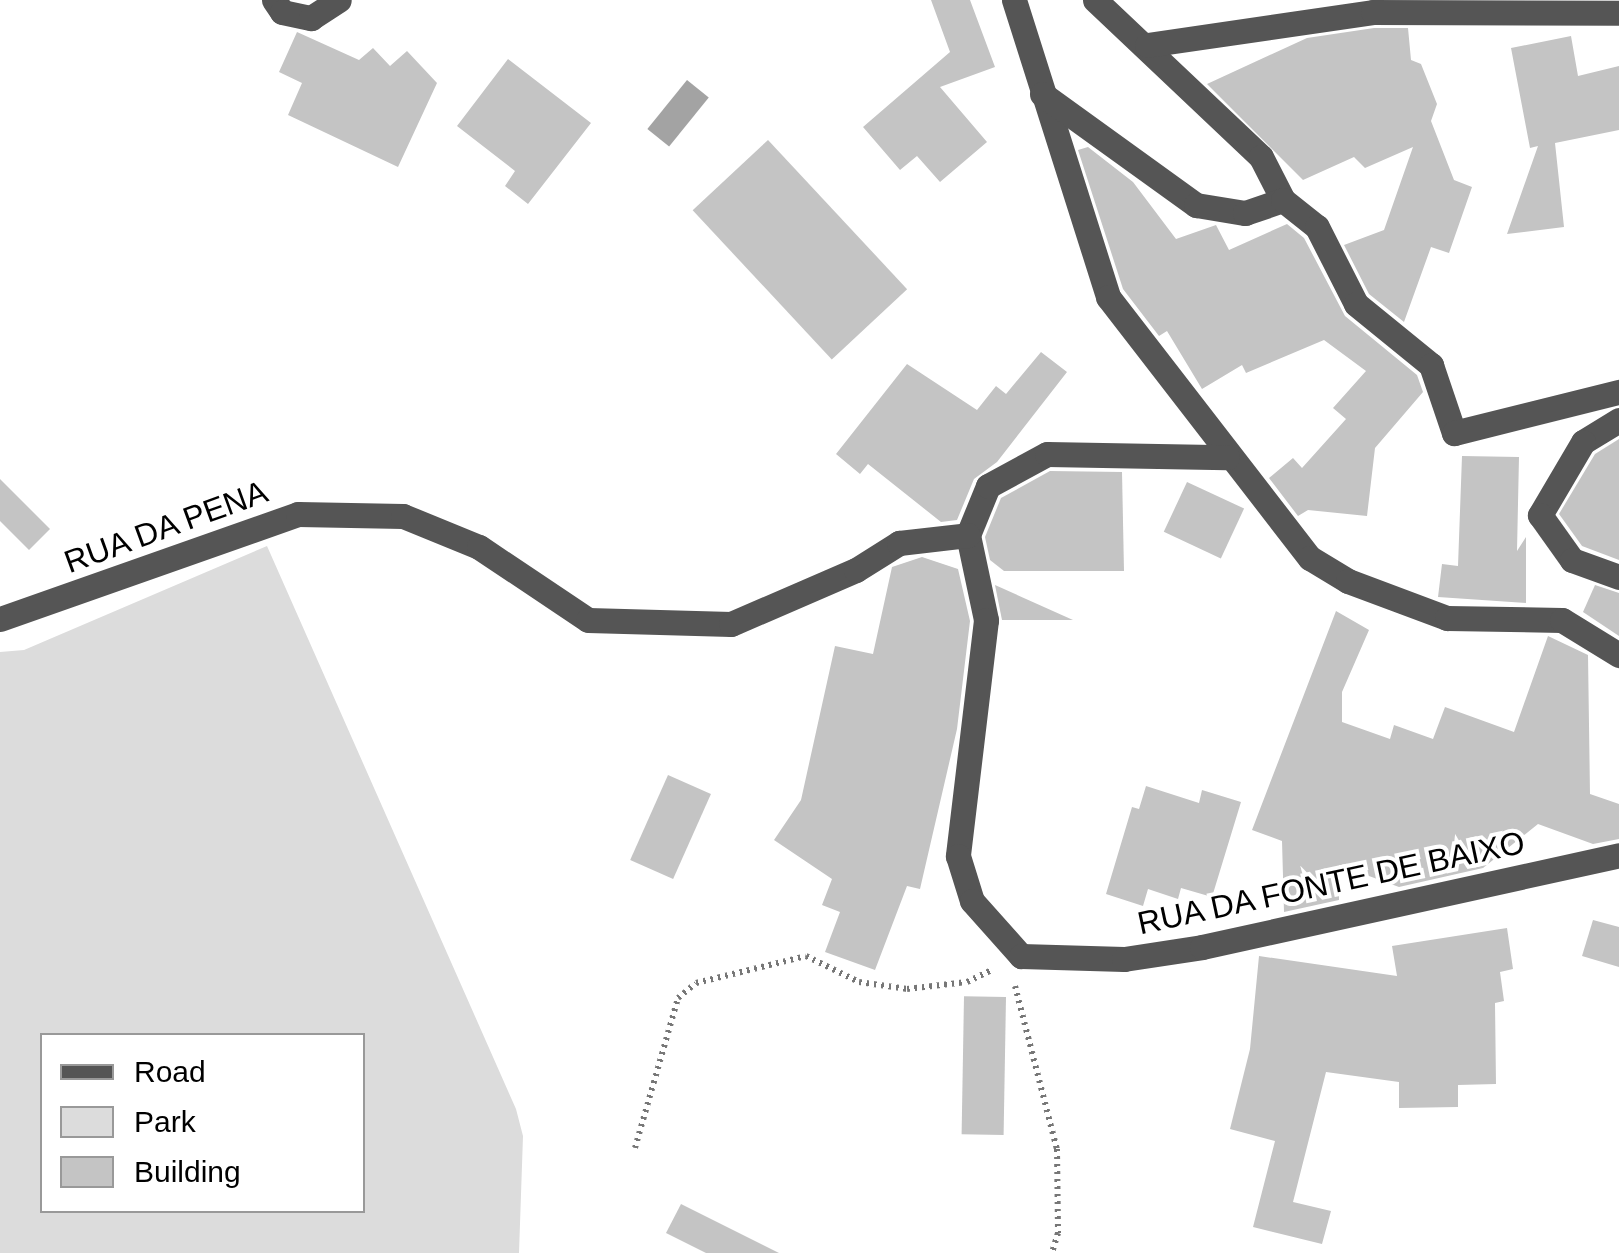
<!DOCTYPE html>
<html>
<head>
<meta charset="utf-8">
<style>
	body { margin:0 }
	#map { position:relative; width:1619px; height:1253px; overflow:hidden; background:#fff; font-family:Arial,sans-serif }
	div>[style] { position:absolute }
	[style*='--x'] { left:calc(var(--x)*1px); top:calc(var(--y)*1px); width:calc(var(--w)*1px); rotate:calc(var(--a)*1deg) }
	.green>* { inset:0; background:#dcdcdc }
	.water>* { inset:0; background:#a3a3a3; transform-origin:0 0 }
	.building>* { inset:0; background:#c4c4c4; transform-origin:0 0 }
	.path>* { height:6px; margin-top:-3px; transform-origin:0; background:repeating-linear-gradient(90deg,#777 0 2.5px,transparent 0 7.5px) }
	.minor>* { height:25px; margin:-12.5px; padding:0 12.5px; transform-origin:12.5px; border-radius:12.5px; background:#555 }
	span { translate:-50% -50%; white-space:nowrap; text-align:center; line-height:1.15; -webkit-text-stroke:8px #fff; paint-order:stroke }
	.street-label { font-size:32px; color:#000 }
	.legend { position:absolute; left:40px; top:1033px; width:325px; height:180px; box-sizing:border-box; background:#fff; border:2px solid #999; margin:0; padding:12px 18px; list-style:none; font-size:30px; color:#000 }
	.legend li { display:flex; align-items:center; gap:20px; height:50px }
	.legend b { width:50px; border:2px solid #999 }
</style>
</head>
<body>
<div id="map">
	<div class="green">
		<div style="clip-path:polygon(evenodd,267px 546px,516px 1109px,523px 1136px,519px 1253px,0 1253px,0 652px,24px 650px,267px 546px,42px 1036px,362px 1036px,362px 1210px,42px 1210px,42px 1036px)"></div>
	</div>
	<div class="water">
		<div style="left:687px;top:80px;width:28px;height:63px;rotate:39deg"></div>
	</div>
	<div class="building">
		<div style="clip-path:polygon(931px 0,970px 0,995px 67px,940px 87px,987px 142px,940px 182px,917px 156px,900px 170px,863px 127px,950px 52px)"></div>
		<div style="clip-path:polygon(1374px 28px,1408px 28px,1411px 60px,1421px 64px,1437px 104px,1431px 121px,1454px 180px,1472px 187px,1449px 253px,1431px 247px,1404px 322px,1369px 294px,1344px 245px,1384px 230px,1413px 147px,1365px 168px,1354px 157px,1303px 180px,1207px 84px,1307px 38px)"></div>
		<div style="clip-path:polygon(297px 32px,359px 60px,373px 48px,390px 66px,407px 51px,437px 83px,398px 167px,288px 115px,302px 83px,279px 72px)"></div>
		<div style="clip-path:polygon(1571px 36px,1578px 76px,1619px 66px,1619px 130px,1555px 143px,1564px 227px,1507px 234px,1538px 146px,1530px 148px,1511px 48px)"></div>
		<div style="clip-path:polygon(508px 59px,591px 123px,528px 204px,505px 186px,515px 171px,457px 126px)"></div>
		<div style="left:768px;top:140px;width:204px;height:103px;rotate:47deg"></div>
		<div style="clip-path:polygon(1088px 147px,1133px 182px,1176px 239px,1216px 225px,1229px 250px,1287px 224px,1304px 238px,1345px 316px,1417px 375px,1423px 392px,1375px 448px,1367px 516px,1308px 510px,1298px 516px,1269px 478px,1293px 458px,1302px 468px,1346px 419px,1333px 408px,1366px 371px,1324px 340px,1246px 373px,1242px 365px,1202px 389px,1167px 331px,1159px 336px,1123px 289px,1078px 150px)"></div>
		<div style="clip-path:polygon(1041px 352px,1067px 372px,997px 462px,974px 479px,957px 520px,941px 522px,868px 464px,860px 474px,836px 454px,907px 364px,977px 410px,996px 386px,1006px 394px)"></div>
		<div style="clip-path:polygon(1619px 439px,1619px 560px,1582px 546px,1559px 514px,1595px 454px)"></div>
		<div style="clip-path:polygon(1462px 456px,1519px 457px,1517px 551px,1526px 537px,1526px 603px,1438px 597px,1442px 564px,1458px 566px)"></div>
		<div style="clip-path:polygon(1050px 471px,1122px 472px,1124px 571px,1004px 571px,990px 560px,985px 537px,1001px 498px)"></div>
		<div style="clip-path:polygon(0 479px,50px 529px,29px 550px,0 521px)"></div>
		<div style="left:1187px;top:482px;width:63px;height:55px;rotate:25deg"></div>
		<div style="clip-path:polygon(922px 557px,958px 569px,970px 621px,957px 729px,920px 889px,907px 886px,875px 970px,825px 952px,840px 912px,822px 905px,832px 879px,774px 840px,801px 800px,835px 646px,873px 654px,892px 567px)"></div>
		<div style="clip-path:polygon(995px 585px,1073px 620px,1002px 620px)"></div>
		<div style="clip-path:polygon(1595px 585px,1619px 593px,1619px 636px,1583px 612px)"></div>
		<div style="clip-path:polygon(1336px 611px,1369px 630px,1342px 692px,1342px 722px,1390px 739px,1394px 725px,1433px 739px,1445px 707px,1514px 732px,1548px 636px,1588px 655px,1590px 794px,1619px 804px,1619px 839px,1593px 844px,1538px 824px,1483px 868px,1399px 887px,1339px 865px,1339px 900px,1284px 912px,1282px 841px,1252px 830px)"></div>
		<div style="left:668px;top:775px;width:47px;height:93px;rotate:24deg"></div>
		<div style="clip-path:polygon(1146px 786px,1199px 803px,1202px 790px,1241px 802px,1212px 897px,1181px 888px,1178px 899px,1148px 889px,1143px 906px,1106px 894px,1132px 807px,1139px 809px)"></div>
		<div style="clip-path:polygon(1593px 920px,1619px 927px,1619px 967px,1582px 956px)"></div>
		<div style="clip-path:polygon(1507px 928px,1513px 969px,1500px 972px,1504px 1001px,1495px 1003px,1496px 1084px,1458px 1085px,1458px 1107px,1399px 1108px,1399px 1082px,1326px 1072px,1293px 1202px,1331px 1211px,1322px 1244px,1253px 1227px,1275px 1141px,1230px 1129px,1250px 1049px,1259px 956px,1397px 976px,1392px 946px)"></div>
		<div style="left:1006px;top:997px;width:138px;height:42px;rotate:91deg"></div>
		<div style="clip-path:polygon(681px 1204px,779px 1253px,706px 1253px,666px 1233px)"></div>
	</div>
	<div class="path">
		<div style="--x:1015;--y:986;--w:168;--a:75.6"></div>
		<div style="--x:1057;--y:1149;--w:84;--a:89.3"></div>
		<div style="--x:1058;--y:1233;--w:21;--a:107"></div>
		<div style="--x:635;--y:1148;--w:156;--a:-74"></div>
		<div style="--x:678;--y:998;--w:23;--a:-40"></div>
		<div style="--x:696;--y:983;--w:113;--a:-13.8"></div>
		<div style="--x:806;--y:956;--w:59;--a:26.1"></div>
		<div style="--x:859;--y:982;--w:49;--a:8.3"></div>
		<div style="--x:907;--y:989;--w:60;--a:-6.7"></div>
		<div style="--x:967;--y:982;--w:28;--a:-26"></div>
	</div>
	<div class="minor">
		<div style="--x:274;--y:0;--w:14;--a:56"></div>
		<div style="--x:282;--y:12;--w:30;--a:12"></div>
		<div style="--x:311;--y:18;--w:33;--a:-33"></div>
		<div style="--x:1014;--y:0;--w:312;--a:72.4"></div>
		<div style="--x:1108;--y:297;--w:330;--a:52.3"></div>
		<div style="--x:1310;--y:558;--w:44;--a:31.2"></div>
		<div style="--x:1348;--y:581;--w:106;--a:20.5"></div>
		<div style="--x:1447;--y:618;--w:115;--a:1"></div>
		<div style="--x:1562;--y:620;--w:67;--a:31.6"></div>
		<div style="--x:1095;--y:0;--w:228;--a:43.4"></div>
		<div style="--x:1261;--y:157;--w:48;--a:62.9"></div>
		<div style="--x:1147;--y:45;--w:228;--a:-8.3"></div>
		<div style="--x:1373;--y:12;--w:246;--a:0.2"></div>
		<div style="--x:1042;--y:94;--w:190;--a:35.8"></div>
		<div style="--x:1196;--y:205;--w:50;--a:9.3"></div>
		<div style="--x:1245;--y:213;--w:40;--a:-18.9"></div>
		<div style="--x:1283;--y:200;--w:43;--a:38.5"></div>
		<div style="--x:1317;--y:227;--w:86;--a:63.1"></div>
		<div style="--x:1356;--y:304;--w:97;--a:39.1"></div>
		<div style="--x:1431;--y:365;--w:72;--a:71.3"></div>
		<div style="--x:1454;--y:433;--w:170;--a:-14"></div>
		<div style="--x:1619;--y:420;--w:42;--a:148.6"></div>
		<div style="--x:1583;--y:442;--w:85;--a:120.5"></div>
		<div style="--x:1540;--y:515;--w:55;--a:54.6"></div>
		<div style="--x:1572;--y:560;--w:50;--a:19.9"></div>
		<div style="--x:968;--y:535;--w:87;--a:78"></div>
		<div style="--x:986;--y:620;--w:238;--a:96.8"></div>
		<div style="--x:958;--y:856;--w:47;--a:72.7"></div>
		<div style="--x:972;--y:901;--w:74;--a:48.3"></div>
		<div style="--x:1021;--y:956;--w:103;--a:1.7"></div>
		<div style="--x:1124;--y:959;--w:79;--a:-8.7"></div>
		<div style="--x:1202;--y:947;--w:427;--a:-12.4"></div>
		<div style="--x:968;--y:535;--w:53;--a:-67.8"></div>
		<div style="--x:988;--y:486;--w:67;--a:-28.5"></div>
		<div style="--x:1047;--y:454;--w:180;--a:1"></div>
		<div style="--x:0;--y:619;--w:316;--a:-19.4"></div>
		<div style="--x:298;--y:514;--w:105;--a:1.1"></div>
		<div style="--x:403;--y:516;--w:82;--a:22.2"></div>
		<div style="--x:479;--y:547;--w:131;--a:33.8"></div>
		<div style="--x:588;--y:620;--w:143;--a:1.6"></div>
		<div style="--x:731;--y:624;--w:136;--a:-23.4"></div>
		<div style="--x:856;--y:570;--w:51;--a:-32.1"></div>
		<div style="--x:899;--y:543;--w:69;--a:-6.6"></div>
	</div>
	<div class="street-label">
		<span style="left:166px;top:527px;rotate:-20deg">RUA DA PENA</span>
		<span style="left:1331px;top:883px;rotate:-12deg">RUA DA FONTE DE BAIXO</span>
	</div>
	<ul class="legend">
	<li><b style="height:12px;background:#555"></b>Road</li>
	<li><b style="height:28px;background:#dcdcdc"></b>Park</li>
	<li><b style="height:28px;background:#c4c4c4"></b>Building</li>
	</ul>
</div>
</body>
</html>
